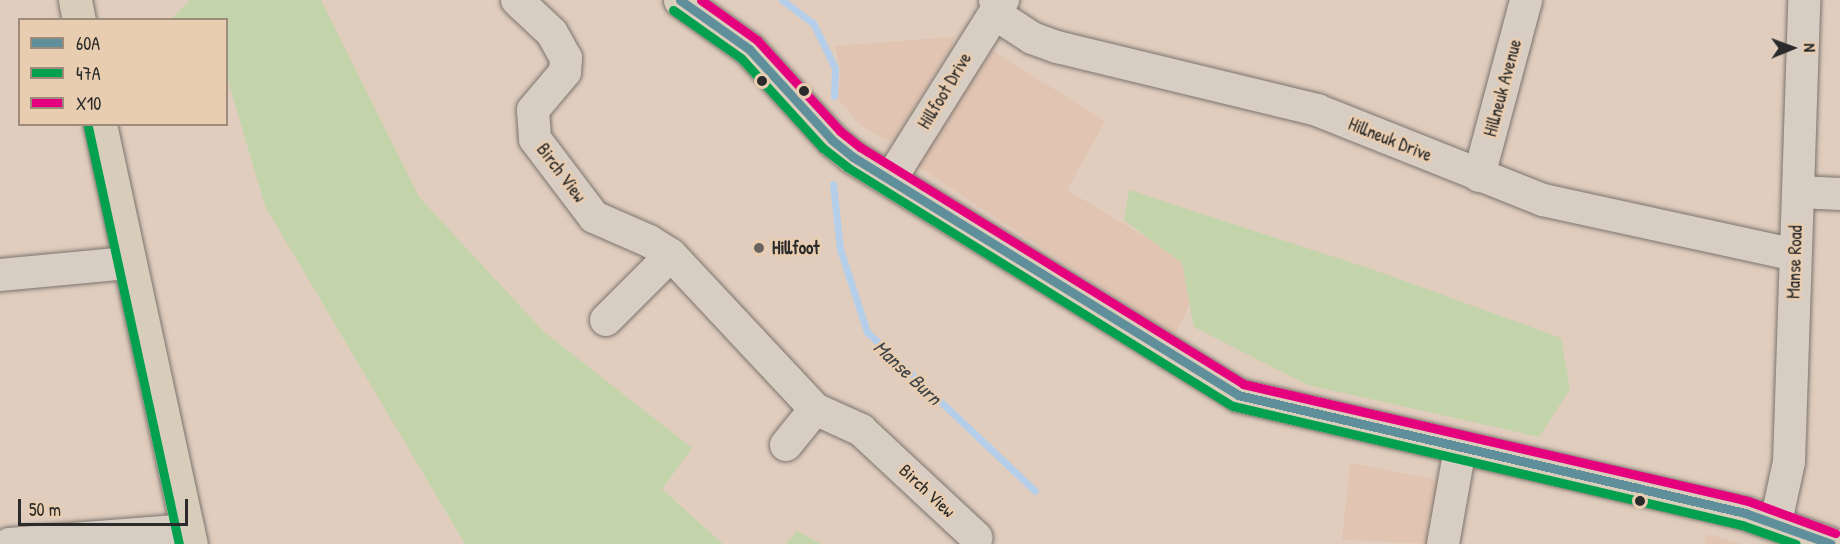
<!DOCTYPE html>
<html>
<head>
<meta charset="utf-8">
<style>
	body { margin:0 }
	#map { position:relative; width:1840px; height:544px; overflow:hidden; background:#e0cdbe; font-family:"Patrick Hand",sans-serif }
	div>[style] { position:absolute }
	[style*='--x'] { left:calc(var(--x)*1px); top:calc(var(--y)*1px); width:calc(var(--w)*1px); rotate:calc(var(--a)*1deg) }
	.built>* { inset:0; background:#e1c4b2 }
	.green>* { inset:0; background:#c4d4aa }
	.stream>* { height:7px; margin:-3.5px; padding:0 3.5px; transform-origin:3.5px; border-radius:3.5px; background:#b5cfea }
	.roads { filter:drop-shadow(0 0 2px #7c746d) drop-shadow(0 0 2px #7c746d) }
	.minor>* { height:32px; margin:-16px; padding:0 16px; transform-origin:16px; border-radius:16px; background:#d8cdc2 }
	.major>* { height:33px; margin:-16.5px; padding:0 16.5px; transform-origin:16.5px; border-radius:16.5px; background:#d8ccba }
	.bus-1>* { height:9px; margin:-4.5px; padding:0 4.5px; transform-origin:4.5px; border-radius:4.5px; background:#608f9c }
	.bus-2>* { height:9px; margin:-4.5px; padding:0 4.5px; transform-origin:4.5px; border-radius:4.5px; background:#02a04f }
	.bus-3>* { height:9px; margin:-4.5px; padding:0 4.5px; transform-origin:4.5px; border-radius:4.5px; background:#e5007d }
	.dots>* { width:16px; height:16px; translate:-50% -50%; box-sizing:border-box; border:3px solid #e9cdb0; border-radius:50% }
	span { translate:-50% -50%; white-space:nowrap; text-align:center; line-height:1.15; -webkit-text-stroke:5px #e9cdb0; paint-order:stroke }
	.street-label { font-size:18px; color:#2b2b2b }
	.poi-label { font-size:18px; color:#2b2b2b; font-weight:700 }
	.left { translate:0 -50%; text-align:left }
	.water-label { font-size:20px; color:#3d444a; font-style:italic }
	.legend { position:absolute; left:18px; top:18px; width:210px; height:108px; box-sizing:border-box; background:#e9cdb0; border:2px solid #9d8c7b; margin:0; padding:8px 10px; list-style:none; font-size:18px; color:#2b2b2b }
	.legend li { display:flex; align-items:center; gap:12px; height:30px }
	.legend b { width:30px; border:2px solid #9d8c7b }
	.north { position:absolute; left:1762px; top:18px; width:60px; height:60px; -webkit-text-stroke:4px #e9cdb0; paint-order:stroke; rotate:89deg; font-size:16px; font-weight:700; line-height:24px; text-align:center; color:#2b2b2b }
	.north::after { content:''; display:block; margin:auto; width:21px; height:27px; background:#2b2b2b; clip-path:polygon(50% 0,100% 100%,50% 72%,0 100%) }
	.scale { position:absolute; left:18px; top:499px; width:170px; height:27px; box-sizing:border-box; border:3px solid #2b2b2b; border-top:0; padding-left:8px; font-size:18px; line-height:21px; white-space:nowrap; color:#2b2b2b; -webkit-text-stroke:4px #e9cdb0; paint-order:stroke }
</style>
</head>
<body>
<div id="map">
	<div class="built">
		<div style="clip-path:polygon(954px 37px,952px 46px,894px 140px,886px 140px,861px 125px,837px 99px,841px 73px,835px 46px)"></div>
		<div style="clip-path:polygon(993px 51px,1105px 121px,1067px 190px,1204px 272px,1175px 336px,916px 165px,950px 109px)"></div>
		<div style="clip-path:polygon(1350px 463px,1443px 481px,1436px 544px,1342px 540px)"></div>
		<div style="clip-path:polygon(1707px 534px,1741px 544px,1705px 544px)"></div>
	</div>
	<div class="green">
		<div style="clip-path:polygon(190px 0,321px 0,419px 197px,544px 332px,692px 448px,662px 489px,723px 544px,465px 544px,265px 206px,227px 77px,226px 20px,172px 18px)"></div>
		<div style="clip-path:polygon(1129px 190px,1377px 271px,1561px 338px,1570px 389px,1539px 437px,1308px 385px,1194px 327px,1182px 263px,1124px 220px)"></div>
		<div style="clip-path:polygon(797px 531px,821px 544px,786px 544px)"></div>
	</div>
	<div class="stream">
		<div style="--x:782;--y:0;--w:39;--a:37"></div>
		<div style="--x:813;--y:23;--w:50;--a:63.9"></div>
		<div style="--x:835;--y:68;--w:28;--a:92"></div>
		<div style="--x:833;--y:184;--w:65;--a:83.9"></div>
		<div style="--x:840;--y:249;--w:87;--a:72"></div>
		<div style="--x:867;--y:332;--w:231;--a:43.4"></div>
	</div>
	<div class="roads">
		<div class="minor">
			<div style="--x:517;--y:0;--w:48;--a:43.3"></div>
			<div style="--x:552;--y:33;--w:29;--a:61"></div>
			<div style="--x:566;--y:58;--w:14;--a:94"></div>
			<div style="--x:565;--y:72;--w:50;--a:130.1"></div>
			<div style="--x:533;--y:110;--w:29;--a:86"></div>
			<div style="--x:535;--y:139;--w:98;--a:52.9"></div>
			<div style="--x:594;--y:217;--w:60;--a:23.6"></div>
			<div style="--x:649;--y:241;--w:26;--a:32"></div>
			<div style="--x:671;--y:255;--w:211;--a:46.9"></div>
			<div style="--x:815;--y:409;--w:51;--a:24.5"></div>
			<div style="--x:861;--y:430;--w:158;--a:43"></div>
			<div style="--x:995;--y:0;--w:21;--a:67"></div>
			<div style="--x:1003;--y:19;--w:35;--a:33"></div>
			<div style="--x:1032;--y:38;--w:27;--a:20"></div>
			<div style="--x:1057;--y:47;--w:268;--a:13.6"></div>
			<div style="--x:1317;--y:110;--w:243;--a:21.7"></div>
			<div style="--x:1543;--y:200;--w:258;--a:12.3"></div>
			<div style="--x:1479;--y:176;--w:182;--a:-75"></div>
			<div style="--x:890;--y:180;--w:213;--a:-57.9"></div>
			<div style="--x:1798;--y:192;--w:42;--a:2.7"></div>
			<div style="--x:0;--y:275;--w:128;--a:-5.4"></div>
			<div style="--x:606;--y:320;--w:92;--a:-45"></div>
			<div style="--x:786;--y:445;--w:46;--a:-51.1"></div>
			<div style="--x:1776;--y:522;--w:61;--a:-77.8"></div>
			<div style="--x:1789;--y:462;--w:462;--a:-88.1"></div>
			<div style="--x:9;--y:544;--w:180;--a:-4.5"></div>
			<div style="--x:1443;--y:544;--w:97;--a:-79.9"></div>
		</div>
		<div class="major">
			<div style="--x:75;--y:0;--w:20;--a:79"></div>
			<div style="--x:680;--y:0;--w:85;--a:35.4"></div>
			<div style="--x:749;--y:49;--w:123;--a:47.6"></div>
			<div style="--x:832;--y:140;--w:27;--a:39"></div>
			<div style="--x:853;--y:157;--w:453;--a:31.7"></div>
			<div style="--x:1238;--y:395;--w:521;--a:13.1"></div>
			<div style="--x:1745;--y:513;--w:91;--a:19.8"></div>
			<div style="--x:100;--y:124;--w:430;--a:77.8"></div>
		</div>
	</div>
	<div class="bus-1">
		<div style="--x:680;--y:0;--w:85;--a:35.4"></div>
		<div style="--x:749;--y:49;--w:123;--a:47.6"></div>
		<div style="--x:832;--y:140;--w:27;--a:39"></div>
		<div style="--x:853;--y:157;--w:453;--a:31.7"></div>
		<div style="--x:1238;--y:395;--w:521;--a:13.1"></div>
		<div style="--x:1745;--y:513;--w:91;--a:19.8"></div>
	</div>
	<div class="bus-2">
		<div style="--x:673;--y:10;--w:83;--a:35.2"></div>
		<div style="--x:741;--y:58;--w:122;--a:47.7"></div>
		<div style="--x:823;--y:148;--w:31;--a:38"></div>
		<div style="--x:847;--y:167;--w:454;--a:31.8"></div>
		<div style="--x:1233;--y:406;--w:523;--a:13.16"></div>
		<div style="--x:1742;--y:525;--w:57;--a:19.4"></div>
		<div style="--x:88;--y:127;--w:427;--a:77.7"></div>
	</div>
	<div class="bus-3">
		<div style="--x:701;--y:0;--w:69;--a:35.5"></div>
		<div style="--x:757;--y:40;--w:123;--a:47.6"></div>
		<div style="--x:840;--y:131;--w:26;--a:39"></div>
		<div style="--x:860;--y:147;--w:450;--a:31.7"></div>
		<div style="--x:1243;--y:384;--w:518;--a:13.04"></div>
		<div style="--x:1748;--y:501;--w:93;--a:20.2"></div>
	</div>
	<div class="dots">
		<div style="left:762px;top:81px;background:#2b2b2b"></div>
		<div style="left:804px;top:91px;background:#2b2b2b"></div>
		<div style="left:759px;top:248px;background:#6a645e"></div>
		<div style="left:1640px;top:501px;background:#2b2b2b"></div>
	</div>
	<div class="street-label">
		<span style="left:1503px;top:88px;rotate:-75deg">Hillneuk Avenue</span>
		<span style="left:945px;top:91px;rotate:-59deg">Hillfoot Drive</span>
		<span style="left:1390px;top:140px;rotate:22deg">Hillneuk Drive</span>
		<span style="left:561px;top:173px;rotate:53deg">Birch View</span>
		<span style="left:1795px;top:262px;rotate:-88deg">Manse Road</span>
		<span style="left:927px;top:491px;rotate:43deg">Birch View</span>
	</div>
	<div class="poi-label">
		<span class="left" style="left:772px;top:248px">Hillfoot</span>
	</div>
	<div class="water-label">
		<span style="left:908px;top:372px;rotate:43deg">Manse Burn</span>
	</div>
	<ul class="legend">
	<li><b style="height:8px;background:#608f9c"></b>60A</li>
	<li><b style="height:8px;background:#02a04f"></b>47A</li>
	<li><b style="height:8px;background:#e5007d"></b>X10</li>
	</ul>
	<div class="north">N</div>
	<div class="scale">50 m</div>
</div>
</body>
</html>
